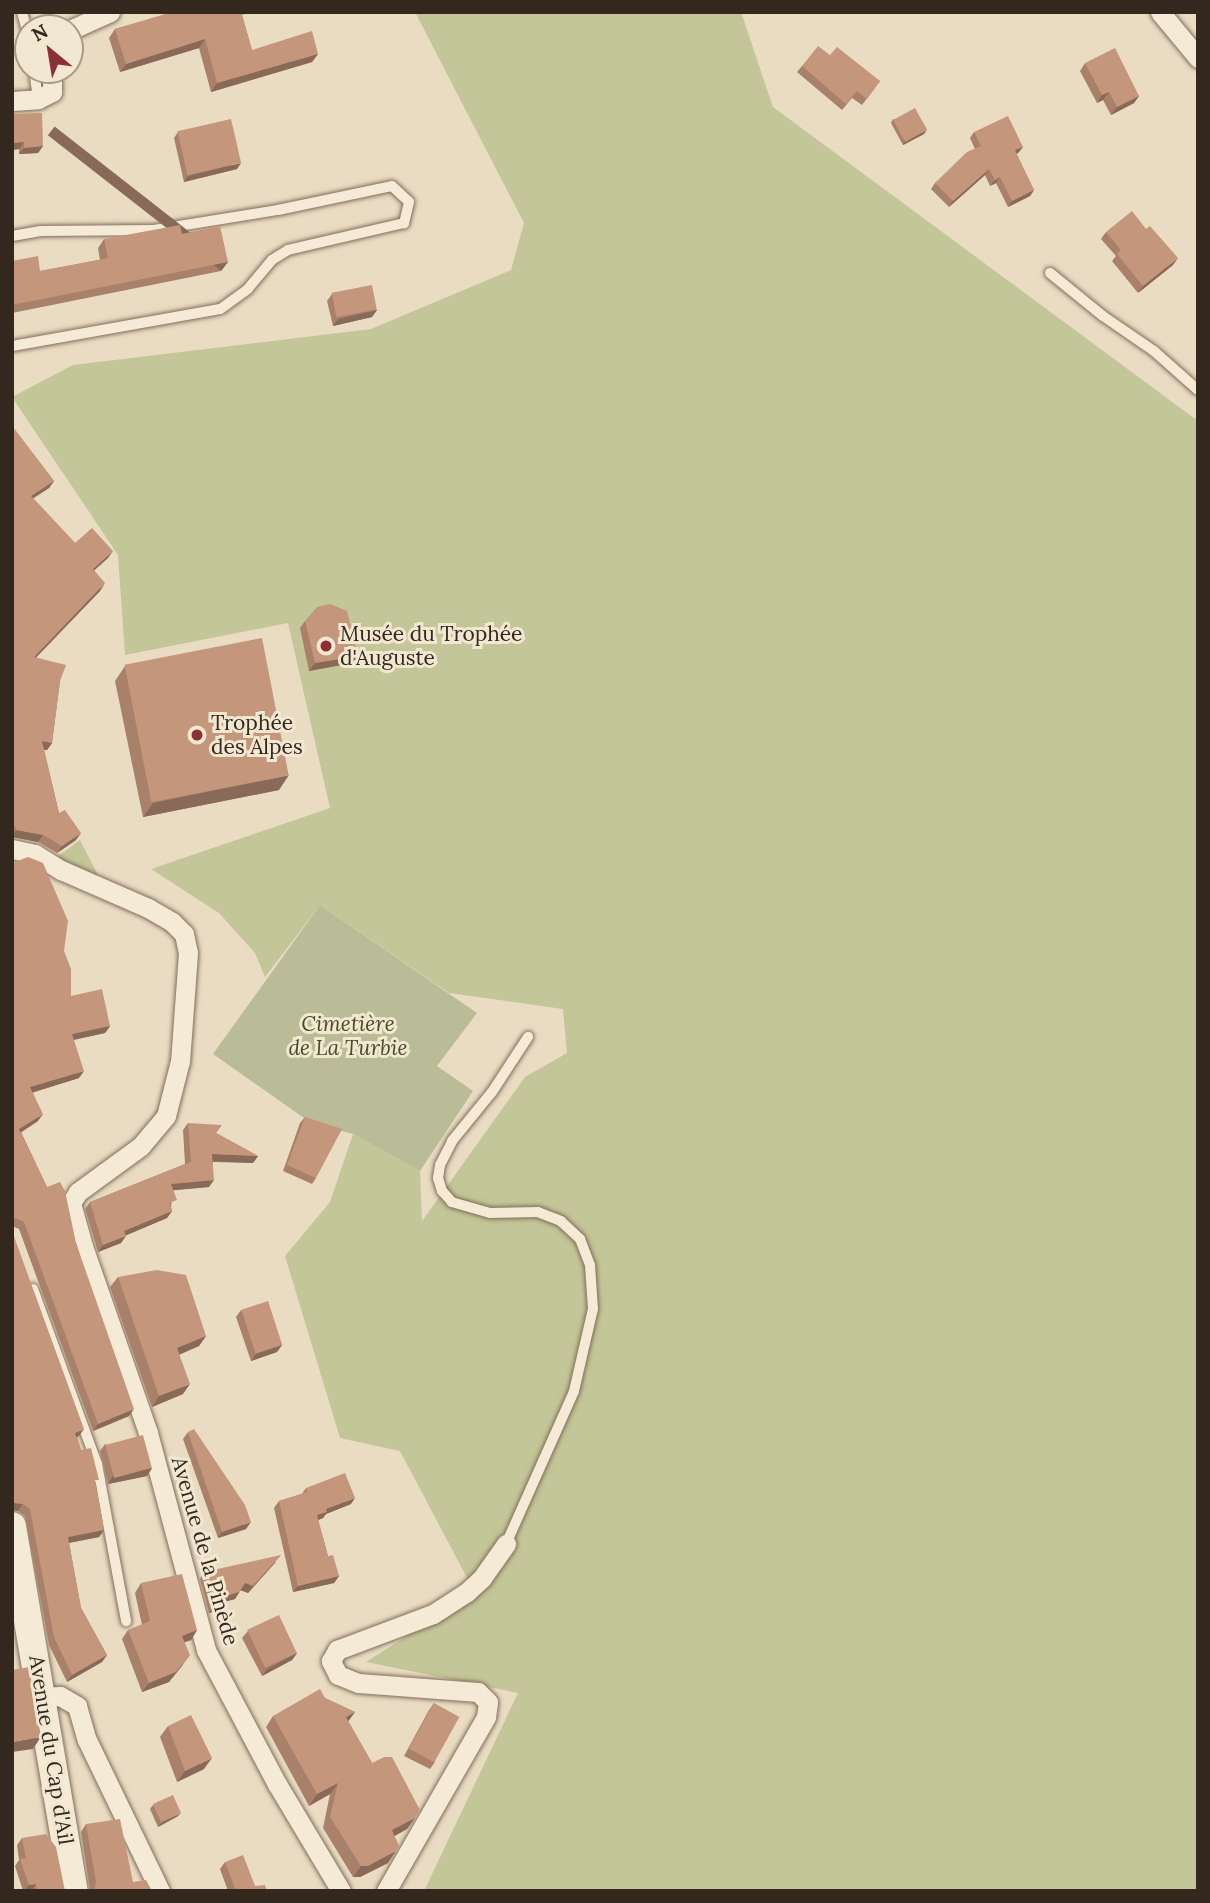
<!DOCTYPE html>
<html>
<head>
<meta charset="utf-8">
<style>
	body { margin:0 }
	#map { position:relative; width:1210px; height:1903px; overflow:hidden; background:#e9dcc3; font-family:Lora,serif }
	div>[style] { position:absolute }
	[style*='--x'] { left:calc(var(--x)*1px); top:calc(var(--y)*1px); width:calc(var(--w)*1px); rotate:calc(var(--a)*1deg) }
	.green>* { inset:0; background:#c3c698 }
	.cemetery>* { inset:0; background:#b9bc96 }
	.roads { filter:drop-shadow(0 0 2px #826e5b) drop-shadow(0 0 2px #826e5b) }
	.lane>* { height:10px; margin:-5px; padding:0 5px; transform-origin:5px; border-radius:5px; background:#f5ead5 }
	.street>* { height:19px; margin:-9.5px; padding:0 9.5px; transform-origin:9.5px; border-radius:9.5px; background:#f5ead5 }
	.secondary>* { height:28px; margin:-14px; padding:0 14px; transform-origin:14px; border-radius:14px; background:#f5ead5 }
	.wall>* { inset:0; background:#a9816b }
	.shaded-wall>* { inset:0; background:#896957; transform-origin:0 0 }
	.building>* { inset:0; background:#c4967c; transform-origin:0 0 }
	.dots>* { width:19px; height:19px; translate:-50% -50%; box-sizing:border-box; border:4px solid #f2e7d1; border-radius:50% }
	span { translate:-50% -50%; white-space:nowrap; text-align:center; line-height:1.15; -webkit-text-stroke:6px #f2e7d1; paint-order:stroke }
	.poi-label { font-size:21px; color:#33271e }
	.left { translate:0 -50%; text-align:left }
	.park-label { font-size:21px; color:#464d27; font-style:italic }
	.street-label { font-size:21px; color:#33271e }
	.frame { position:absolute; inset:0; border:14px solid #33271e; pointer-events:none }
	.north { position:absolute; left:14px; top:14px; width:70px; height:70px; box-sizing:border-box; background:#f2e7d1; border:2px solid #a69a89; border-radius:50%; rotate:330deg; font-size:19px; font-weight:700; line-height:28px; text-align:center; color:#33271e }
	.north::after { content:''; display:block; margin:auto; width:24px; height:32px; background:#8b3136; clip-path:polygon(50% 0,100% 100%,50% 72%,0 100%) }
</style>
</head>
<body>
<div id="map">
	<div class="green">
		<div style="clip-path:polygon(415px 12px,741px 12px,773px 107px,1198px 421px,1198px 1891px,424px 1891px,518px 1693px,366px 1662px,475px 1593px,400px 1451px,340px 1438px,285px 1256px,330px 1202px,353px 1134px,420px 1171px,422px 1221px,525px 1077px,567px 1053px,563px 1009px,449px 993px,320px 905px,265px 977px,255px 953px,219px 913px,151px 869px,330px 808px,288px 623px,125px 655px,118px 555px,12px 397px,73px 365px,371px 329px,511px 270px,524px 223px)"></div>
		<div style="clip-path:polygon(80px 840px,99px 877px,57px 857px)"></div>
	</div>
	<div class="cemetery">
		<div style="clip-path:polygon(320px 905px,477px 1013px,437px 1066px,473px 1091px,420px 1171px,353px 1134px,311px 1123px,213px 1054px)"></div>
	</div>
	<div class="roads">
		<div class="lane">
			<div style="--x:22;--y:12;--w:24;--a:75"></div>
			<div style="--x:34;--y:70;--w:29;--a:82"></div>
			<div style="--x:12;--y:236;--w:29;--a:-10"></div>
			<div style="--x:41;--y:231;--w:113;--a:-0.5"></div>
			<div style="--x:154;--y:230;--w:126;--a:-9.2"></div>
			<div style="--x:278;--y:210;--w:116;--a:-11.9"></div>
			<div style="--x:392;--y:186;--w:23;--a:43"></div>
			<div style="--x:409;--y:202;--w:22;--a:103"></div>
			<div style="--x:404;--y:223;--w:119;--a:166.9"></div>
			<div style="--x:288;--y:250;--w:19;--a:148"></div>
			<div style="--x:272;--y:260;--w:38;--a:130"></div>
			<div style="--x:248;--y:289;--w:34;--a:144"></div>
			<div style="--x:220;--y:309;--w:211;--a:169.9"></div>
			<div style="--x:1050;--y:273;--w:68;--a:39.1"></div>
			<div style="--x:1103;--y:316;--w:62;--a:34.5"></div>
			<div style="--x:1154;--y:351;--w:59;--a:41.6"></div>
			<div style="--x:33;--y:1289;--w:186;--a:69.9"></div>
			<div style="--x:97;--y:1464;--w:160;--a:79.5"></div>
			<div style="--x:506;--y:1544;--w:167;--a:-66"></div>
			<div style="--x:574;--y:1391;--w:84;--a:-77"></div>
			<div style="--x:593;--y:1309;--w:44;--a:-93.9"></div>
			<div style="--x:590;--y:1265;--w:28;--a:-111"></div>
			<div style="--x:580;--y:1239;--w:26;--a:-137"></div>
			<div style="--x:561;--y:1221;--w:25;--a:-159"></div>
			<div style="--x:538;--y:1212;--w:48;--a:178.8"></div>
			<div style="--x:490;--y:1213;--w:40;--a:-164"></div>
			<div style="--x:452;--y:1202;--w:15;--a:-132"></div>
			<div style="--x:442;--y:1191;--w:14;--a:-107"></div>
			<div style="--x:438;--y:1178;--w:13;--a:-81"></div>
			<div style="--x:440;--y:1165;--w:27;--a:-63"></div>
			<div style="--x:452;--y:1141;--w:63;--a:-50.8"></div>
			<div style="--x:492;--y:1092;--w:66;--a:-56.8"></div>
		</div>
		<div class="street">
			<div style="--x:1160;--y:12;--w:60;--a:50.4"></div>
			<div style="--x:70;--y:30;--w:44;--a:-24.2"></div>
			<div style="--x:12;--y:101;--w:26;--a:-4"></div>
			<div style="--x:38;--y:99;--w:16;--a:-27"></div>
			<div style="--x:52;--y:92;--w:22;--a:-90"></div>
			<div style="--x:12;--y:849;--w:24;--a:12"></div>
			<div style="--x:35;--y:854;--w:31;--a:32"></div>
			<div style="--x:61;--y:870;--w:95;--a:23.6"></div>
			<div style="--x:148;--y:908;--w:28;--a:30"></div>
			<div style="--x:172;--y:922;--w:17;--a:45"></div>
			<div style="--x:184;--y:934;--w:19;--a:78"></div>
			<div style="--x:188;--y:953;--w:108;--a:94.2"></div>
			<div style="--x:180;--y:1061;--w:57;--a:104.3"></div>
			<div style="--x:166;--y:1116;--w:39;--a:130"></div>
			<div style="--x:141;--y:1146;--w:78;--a:143.9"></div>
			<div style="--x:78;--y:1192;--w:13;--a:122"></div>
			<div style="--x:71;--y:1203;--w:45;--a:74.4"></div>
			<div style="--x:83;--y:1246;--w:198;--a:70.8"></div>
			<div style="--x:148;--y:1433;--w:225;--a:75"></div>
			<div style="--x:206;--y:1650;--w:152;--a:62.1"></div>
			<div style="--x:277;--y:1784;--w:125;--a:59.1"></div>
			<div style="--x:42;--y:1697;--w:18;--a:-3"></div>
			<div style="--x:60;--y:1696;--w:20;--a:30"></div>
			<div style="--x:77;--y:1706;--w:35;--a:74"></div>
			<div style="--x:87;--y:1740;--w:168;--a:64.2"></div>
			<div style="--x:386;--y:1891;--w:201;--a:-60.1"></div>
			<div style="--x:486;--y:1717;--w:15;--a:-82"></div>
			<div style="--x:488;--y:1702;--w:14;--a:-135"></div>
			<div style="--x:478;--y:1692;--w:120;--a:-175.7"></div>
			<div style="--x:358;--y:1683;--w:22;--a:-158"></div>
			<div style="--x:338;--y:1675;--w:16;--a:-117"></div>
			<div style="--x:331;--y:1661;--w:13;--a:-61"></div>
			<div style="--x:337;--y:1650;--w:103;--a:-20.6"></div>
			<div style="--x:433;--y:1614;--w:40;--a:-32.9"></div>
			<div style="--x:467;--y:1592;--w:21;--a:-43"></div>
			<div style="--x:482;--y:1578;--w:42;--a:-54.8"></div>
		</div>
		<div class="secondary">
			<div style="--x:12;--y:1526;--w:370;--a:80.4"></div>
		</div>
	</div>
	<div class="wall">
		<div style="clip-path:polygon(167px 12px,249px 12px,242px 15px,252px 50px,318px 54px,312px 62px,211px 92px,199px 48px,120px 72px,109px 38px,115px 29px,168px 14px)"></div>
		<div style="clip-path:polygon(830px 55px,880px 81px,862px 105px,852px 98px,842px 110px,797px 72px,802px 66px)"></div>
		<div style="clip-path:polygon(1085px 63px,1139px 96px,1134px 103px,1111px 115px,1103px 100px,1097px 103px,1080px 71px)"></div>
		<div style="clip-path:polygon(12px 114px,43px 146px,38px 153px,19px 154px,19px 149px,12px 150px)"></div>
		<div style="clip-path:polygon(893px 119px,924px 134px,903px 145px,891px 123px)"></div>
		<div style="clip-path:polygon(178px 132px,237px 169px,184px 182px,174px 138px)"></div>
		<div style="clip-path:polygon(974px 132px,1023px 147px,1018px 153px,1016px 154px,1034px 190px,1030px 196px,1008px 207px,996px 183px,990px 186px,985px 175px,949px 207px,931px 189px,935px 183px,975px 149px,970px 138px)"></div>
		<div style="clip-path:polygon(1106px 232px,1173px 265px,1138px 293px,1112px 261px,1116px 256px,1101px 239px)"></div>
		<div style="clip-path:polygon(182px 234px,228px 262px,221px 271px,12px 313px,12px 261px,40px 271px,100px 260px,98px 248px,104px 239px)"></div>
		<div style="clip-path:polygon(332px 294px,377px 310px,372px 317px,333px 326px,327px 301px)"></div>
		<div style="clip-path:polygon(12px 426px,54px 481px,49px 488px,33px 498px,75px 543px,108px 558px,94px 570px,100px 591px,36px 658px,60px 681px,52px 743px,47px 750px,44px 750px,59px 813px,76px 840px,57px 853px,38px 842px,12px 837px)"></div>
		<div style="clip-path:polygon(305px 621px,358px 656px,352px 663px,309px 671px,300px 628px)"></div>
		<div style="clip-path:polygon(125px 666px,279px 790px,143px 817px,115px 681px)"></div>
		<div style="clip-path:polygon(12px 863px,64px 951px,71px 996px,110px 1026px,105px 1033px,74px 1040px,79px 1078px,33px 1092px,38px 1121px,21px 1132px,47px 1187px,76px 1243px,129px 1416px,93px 1431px,19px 1229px,12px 1226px)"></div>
		<div style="clip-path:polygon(305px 1117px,316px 1178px,312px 1184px,283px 1171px,300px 1123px)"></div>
		<div style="clip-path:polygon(188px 1123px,216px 1133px,258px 1156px,253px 1163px,213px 1162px,209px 1187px,173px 1190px,171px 1207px,172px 1211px,167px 1218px,126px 1235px,121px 1243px,98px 1252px,85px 1209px,90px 1202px,185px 1164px,183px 1130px)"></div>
		<div style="clip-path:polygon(12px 1231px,79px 1436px,77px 1437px,81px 1450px,96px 1484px,104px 1530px,99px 1537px,69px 1543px,81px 1608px,107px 1655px,102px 1662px,67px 1682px,49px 1645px,25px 1516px,18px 1511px,12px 1510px)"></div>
		<div style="clip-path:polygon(118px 1277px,206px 1336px,199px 1346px,179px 1354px,183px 1394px,152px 1407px,110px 1287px)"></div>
		<div style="clip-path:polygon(241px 1310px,282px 1345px,277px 1352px,251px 1361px,236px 1317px)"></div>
		<div style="clip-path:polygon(188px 1432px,246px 1529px,218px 1538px,183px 1439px)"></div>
		<div style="clip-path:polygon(105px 1444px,152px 1468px,147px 1476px,108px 1484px,100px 1451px)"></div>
		<div style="clip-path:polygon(306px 1488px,351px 1504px,326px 1514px,323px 1518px,318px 1520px,328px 1556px,339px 1576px,334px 1583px,293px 1592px,274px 1508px,279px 1501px,302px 1494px)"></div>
		<div style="clip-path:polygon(276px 1562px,248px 1593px,241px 1590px,235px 1599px,220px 1603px,215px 1611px,209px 1613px,200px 1579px,204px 1572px)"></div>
		<div style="clip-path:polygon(141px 1583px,197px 1630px,191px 1640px,184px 1642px,183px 1665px,169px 1682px,142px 1692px,122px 1639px,128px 1630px,142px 1625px,135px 1593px)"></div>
		<div style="clip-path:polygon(248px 1631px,297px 1653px,292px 1660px,262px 1676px,242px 1638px)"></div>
		<div style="clip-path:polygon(325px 1698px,355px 1712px,348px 1721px,372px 1763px,415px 1818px,407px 1829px,394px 1836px,388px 1863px,360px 1877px,353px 1877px,323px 1828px,330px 1794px,309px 1806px,266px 1727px,273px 1716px)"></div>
		<div style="clip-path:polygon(434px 1703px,435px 1762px,430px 1769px,404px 1756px,429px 1710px)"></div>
		<div style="clip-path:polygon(168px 1726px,204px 1769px,177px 1782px,160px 1737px)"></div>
		<div style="clip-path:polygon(153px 1805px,178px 1816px,158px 1827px,150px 1809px)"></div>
		<div style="clip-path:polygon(86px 1824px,133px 1882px,152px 1891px,90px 1891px,81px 1832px)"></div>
		<div style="clip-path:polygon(22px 1838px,65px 1891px,23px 1891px,15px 1866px,19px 1860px,17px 1845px)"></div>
		<div style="clip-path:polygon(225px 1862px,255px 1886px,267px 1891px,228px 1891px,220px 1869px)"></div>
	</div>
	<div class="shaded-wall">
		<div style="clip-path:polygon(205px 39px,199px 48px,120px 72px,126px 64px)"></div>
		<div style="clip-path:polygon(318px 54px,312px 62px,211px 92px,217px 83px)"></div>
		<div style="clip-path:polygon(1109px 92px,1103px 100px,1097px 103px,1102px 95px)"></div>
		<div style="clip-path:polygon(1139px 96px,1134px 103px,1111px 115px,1117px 107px)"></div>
		<div style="clip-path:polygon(927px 130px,924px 134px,903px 145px,905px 141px)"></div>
		<div style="clip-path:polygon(24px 142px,19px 149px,12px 150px,12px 143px)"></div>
		<div style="clip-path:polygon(43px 146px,38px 153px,19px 154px,24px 148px)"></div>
		<div style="clip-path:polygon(1023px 147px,1018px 153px,1010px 157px,1015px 150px)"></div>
		<div style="clip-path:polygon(241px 163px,237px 169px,184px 182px,188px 176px)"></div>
		<div style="clip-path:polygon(989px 169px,985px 175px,949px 207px,953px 201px)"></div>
		<div style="clip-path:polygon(1000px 177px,996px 183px,990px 186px,995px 180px)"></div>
		<div style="clip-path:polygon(1034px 190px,1030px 196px,1008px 207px,1012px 201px)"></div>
		<div style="clip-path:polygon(1178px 258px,1173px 265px,1138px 293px,1143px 286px)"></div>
		<div style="left:228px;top:262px;width:11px;height:220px;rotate:128deg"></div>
		<div style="clip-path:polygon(377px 310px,372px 317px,333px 326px,338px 319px)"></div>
		<div style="clip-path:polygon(54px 481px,49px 488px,26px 503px,31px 496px)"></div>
		<div style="clip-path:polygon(113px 551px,108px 558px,88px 576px,93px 569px)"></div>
		<div style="clip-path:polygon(105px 583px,100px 591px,29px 664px,34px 657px)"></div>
		<div style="clip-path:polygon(358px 656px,352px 663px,309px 671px,315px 663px)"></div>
		<div style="clip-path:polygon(42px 741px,52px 743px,47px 750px,37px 749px)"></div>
		<div style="clip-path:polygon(289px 775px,279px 790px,143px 817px,153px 803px)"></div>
		<div style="clip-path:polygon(16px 830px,43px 835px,38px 842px,12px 837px)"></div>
		<div style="clip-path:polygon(81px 833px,76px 840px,57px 853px,62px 846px)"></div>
		<div style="clip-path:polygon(110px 1026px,105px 1033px,67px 1041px,72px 1034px)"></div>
		<div style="clip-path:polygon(84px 1071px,79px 1078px,25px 1095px,30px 1087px)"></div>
		<div style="clip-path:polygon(43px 1114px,38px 1121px,14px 1137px,19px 1129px)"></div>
		<div style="clip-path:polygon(212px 1154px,258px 1156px,253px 1163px,207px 1161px)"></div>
		<div style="clip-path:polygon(214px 1180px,209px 1187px,166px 1191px,171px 1184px)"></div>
		<div style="clip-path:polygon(172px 1211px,167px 1218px,120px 1238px,124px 1231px)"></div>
		<div style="clip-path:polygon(126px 1236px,121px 1243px,98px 1252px,103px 1245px)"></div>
		<div style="clip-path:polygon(206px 1336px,199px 1346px,170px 1359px,177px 1348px)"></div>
		<div style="clip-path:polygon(282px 1345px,277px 1352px,251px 1361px,256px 1354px)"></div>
		<div style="clip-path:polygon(190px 1384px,183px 1394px,152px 1407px,159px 1396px)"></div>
		<div style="clip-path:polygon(134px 1409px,129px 1416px,93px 1431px,98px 1424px)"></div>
		<div style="clip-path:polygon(84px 1429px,79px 1436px,70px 1440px,75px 1433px)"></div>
		<div style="clip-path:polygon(152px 1468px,147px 1476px,108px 1484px,113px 1476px)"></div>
		<div style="clip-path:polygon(355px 1498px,351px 1504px,326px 1514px,323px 1518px,313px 1522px,317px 1515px,326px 1509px)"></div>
		<div style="clip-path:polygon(14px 1503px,23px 1504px,18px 1511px,12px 1510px,12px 1504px)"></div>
		<div style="clip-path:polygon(251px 1522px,246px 1529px,218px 1538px,222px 1532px)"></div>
		<div style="clip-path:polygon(104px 1530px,99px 1537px,63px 1544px,68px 1537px)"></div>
		<div style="clip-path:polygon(281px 1555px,248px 1593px,240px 1590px,245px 1583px)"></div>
		<div style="clip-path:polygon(339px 1576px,334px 1583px,293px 1592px,298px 1586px)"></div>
		<div style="clip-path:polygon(239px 1592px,235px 1599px,217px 1604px,222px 1597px)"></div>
		<div style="clip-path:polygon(219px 1605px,215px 1611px,209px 1613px,213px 1606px)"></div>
		<div style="clip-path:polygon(197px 1630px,191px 1640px,175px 1646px,182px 1636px)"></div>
		<div style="clip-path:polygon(297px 1653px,292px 1660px,262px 1676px,267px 1669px)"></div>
		<div style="clip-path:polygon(107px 1655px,102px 1662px,67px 1682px,72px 1675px)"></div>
		<div style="clip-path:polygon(190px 1655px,169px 1682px,142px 1692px,149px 1683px)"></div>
		<div style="clip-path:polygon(355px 1712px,347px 1723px,346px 1717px)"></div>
		<div style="clip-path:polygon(41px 1737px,33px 1749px,12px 1752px,12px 1742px)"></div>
		<div style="clip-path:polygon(212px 1758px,204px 1769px,177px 1782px,185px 1771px)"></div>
		<div style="clip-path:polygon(338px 1783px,330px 1794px,309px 1806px,317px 1794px)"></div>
		<div style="clip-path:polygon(181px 1813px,178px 1816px,158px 1827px,161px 1823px)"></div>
		<div style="clip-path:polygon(415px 1818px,407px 1829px,384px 1842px,392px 1830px)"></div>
		<div style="clip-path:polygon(396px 1851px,388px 1863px,360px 1877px,353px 1877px,361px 1866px)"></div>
		<div style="clip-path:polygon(36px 1884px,31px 1891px,25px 1891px,29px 1885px)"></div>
	</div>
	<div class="building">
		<div style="clip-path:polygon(172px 12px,241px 12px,252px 50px,312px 31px,318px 54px,217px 83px,205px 39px,126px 64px,115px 29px)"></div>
		<div style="clip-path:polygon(818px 46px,830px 55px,837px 47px,880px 81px,867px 99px,857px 91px,846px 104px,802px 66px)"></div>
		<div style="clip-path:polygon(1115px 48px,1139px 96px,1117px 107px,1109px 92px,1102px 95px,1085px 63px)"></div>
		<div style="left:915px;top:108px;width:25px;height:25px;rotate:61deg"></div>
		<div style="clip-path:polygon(42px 113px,43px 146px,24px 148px,24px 142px,12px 143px,12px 114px)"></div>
		<div style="clip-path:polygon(1008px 116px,1023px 147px,1015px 150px,1034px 190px,1012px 201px,1000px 177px,995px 180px,989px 169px,953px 201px,935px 183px,967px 152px,981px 146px,974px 132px)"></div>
		<div style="left:231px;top:119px;width:45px;height:55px;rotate:77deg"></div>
		<div style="clip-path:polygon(1132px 211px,1146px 229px,1150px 226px,1178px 258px,1143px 286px,1117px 254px,1121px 250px,1106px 232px)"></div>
		<div style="clip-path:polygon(180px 225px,182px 234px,220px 226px,228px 262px,12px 305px,12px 261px,38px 256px,40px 271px,108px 258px,104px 239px)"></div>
		<div style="left:372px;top:285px;width:25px;height:41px;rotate:79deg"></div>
		<div style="clip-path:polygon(12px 426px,54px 481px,31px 496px,75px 543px,92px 528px,113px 551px,93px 569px,105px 583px,34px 657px,66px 665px,60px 681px,52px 743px,42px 741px,59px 813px,65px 810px,81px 833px,62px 846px,43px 835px,16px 830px,15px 826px,12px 825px)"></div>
		<div style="clip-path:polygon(330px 604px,347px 611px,358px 656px,315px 663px,305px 621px,317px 607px)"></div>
		<div style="left:262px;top:638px;width:140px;height:140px;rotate:79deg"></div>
		<div style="clip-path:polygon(28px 857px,43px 863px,68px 921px,64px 951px,71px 969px,71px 996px,102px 989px,110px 1026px,72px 1034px,84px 1071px,30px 1087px,43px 1114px,19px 1129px,47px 1187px,60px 1182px,65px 1191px,76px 1243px,134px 1409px,98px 1424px,24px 1222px,15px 1218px,12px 1221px,12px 1185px,14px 1184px,12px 1175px,12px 991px,13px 990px,12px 988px,12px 863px)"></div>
		<div style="clip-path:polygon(305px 1117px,342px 1129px,316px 1178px,287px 1165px)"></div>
		<div style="clip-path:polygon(188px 1123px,222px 1125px,216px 1133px,258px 1156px,212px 1154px,214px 1180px,171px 1184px,177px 1200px,169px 1203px,172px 1211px,124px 1231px,126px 1236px,103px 1245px,90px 1202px,191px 1162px)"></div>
		<div style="clip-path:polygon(12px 1231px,84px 1429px,75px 1433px,81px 1450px,91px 1448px,99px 1480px,95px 1480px,104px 1530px,68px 1537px,81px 1608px,107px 1655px,72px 1675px,54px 1637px,30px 1509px,23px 1504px,14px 1503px,12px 1504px)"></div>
		<div style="clip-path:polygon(157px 1270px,186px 1275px,206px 1336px,177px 1348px,190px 1384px,159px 1396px,118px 1277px)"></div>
		<div style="left:268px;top:1301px;width:46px;height:28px;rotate:72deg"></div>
		<div style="clip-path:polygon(194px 1429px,245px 1505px,251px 1522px,222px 1532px,188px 1432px)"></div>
		<div style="left:143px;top:1435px;width:34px;height:39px;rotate:75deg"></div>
		<div style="clip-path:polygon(345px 1473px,355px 1498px,326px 1509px,327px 1512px,317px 1515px,328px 1556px,333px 1555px,339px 1576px,298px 1586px,279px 1501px,307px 1492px,306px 1488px)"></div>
		<div style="clip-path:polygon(281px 1555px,253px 1586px,245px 1583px,239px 1592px,222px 1597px,219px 1605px,213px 1606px,204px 1572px)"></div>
		<div style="clip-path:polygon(182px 1574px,197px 1630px,182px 1636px,190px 1655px,176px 1672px,149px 1683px,128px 1630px,150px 1621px,141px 1583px)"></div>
		<div style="left:279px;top:1615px;width:42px;height:35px;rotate:65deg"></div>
		<div style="clip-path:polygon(29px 1667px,41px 1737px,12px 1742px,12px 1670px)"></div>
		<div style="clip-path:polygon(320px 1689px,325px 1698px,355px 1712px,346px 1717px,372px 1763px,384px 1757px,392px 1757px,420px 1810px,415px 1818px,392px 1830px,399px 1846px,396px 1851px,368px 1866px,361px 1866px,330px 1817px,338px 1783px,317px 1794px,273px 1716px)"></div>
		<div style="left:434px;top:1703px;width:29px;height:52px;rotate:29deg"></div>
		<div style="clip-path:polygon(191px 1715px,212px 1758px,185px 1771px,168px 1726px)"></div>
		<div style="left:173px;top:1795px;width:20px;height:22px;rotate:66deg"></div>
		<div style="clip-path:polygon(120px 1819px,133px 1882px,146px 1880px,152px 1891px,94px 1891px,96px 1882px,86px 1824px)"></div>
		<div style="clip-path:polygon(46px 1834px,56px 1847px,65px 1891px,37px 1891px,36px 1884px,29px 1885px,20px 1859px,26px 1858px,22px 1838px)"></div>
		<div style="clip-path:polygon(243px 1855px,255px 1886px,265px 1885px,267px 1891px,236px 1891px,225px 1862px)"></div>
	</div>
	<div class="dots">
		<div style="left:326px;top:646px;background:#8b3136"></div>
		<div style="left:197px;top:735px;background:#8b3136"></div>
	</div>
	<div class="poi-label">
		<span class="left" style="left:340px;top:646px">Musée du Trophée<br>d'Auguste</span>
		<span class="left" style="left:211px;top:735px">Trophée<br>des Alpes</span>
	</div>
	<div class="park-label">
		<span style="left:348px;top:1036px">Cimetière<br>de La Turbie</span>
	</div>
	<div class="street-label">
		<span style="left:205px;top:1551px;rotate:74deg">Avenue de la Pinède</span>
		<span style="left:51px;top:1750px;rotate:81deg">Avenue du Cap d'Ail</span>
	</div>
	<div class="frame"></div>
	<div class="north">N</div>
</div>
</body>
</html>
